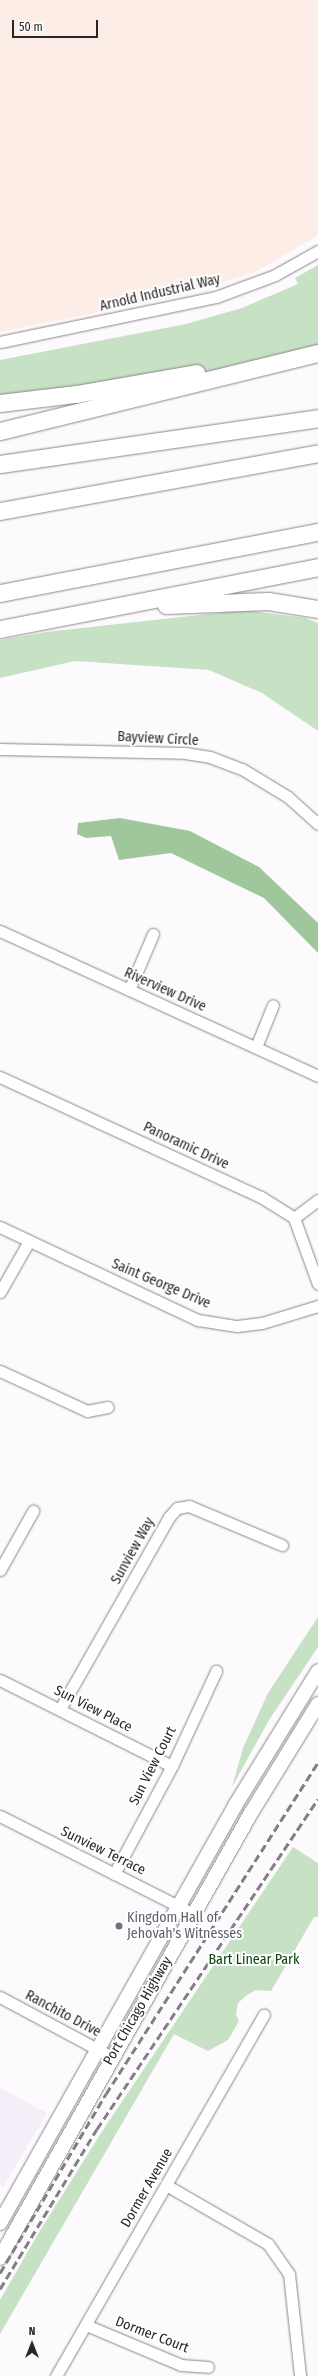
<!DOCTYPE html>
<html>
<head>
<meta charset="utf-8">
<style>
	body { margin:0 }
	#map { position:relative; width:318px; height:2376px; overflow:hidden; background:#fdfafe; font-family:"Fira Sans Condensed",sans-serif }
	div>[style] { position:absolute }
	[style*='--x'] { left:calc(var(--x)*1px); top:calc(var(--y)*1px); width:calc(var(--w)*1px); rotate:calc(var(--a)*1deg) }
	.built>* { inset:0; background:#f5edf7 }
	.industrial>* { inset:0; background:#fceee7 }
	.green>* { inset:0; background:#c6e1c3 }
	.forest>* { inset:0; background:#a0c69c }
	.roads { filter:drop-shadow(0 0 1px #89868a) drop-shadow(0 0 1px #89868a) }
	.minor>* { height:11px; margin:-5.5px; padding:0 5.5px; transform-origin:5.5px; border-radius:5.5px; background:#fff }
	.major>* { height:14px; margin:-7px; padding:0 7px; transform-origin:7px; border-radius:7px; background:#fff }
	.highway>* { height:17px; margin:-8.5px; padding:0 8.5px; transform-origin:8.5px; border-radius:8.5px; background:#fff }
	.rail>* { height:3px; margin-top:-1.5px; transform-origin:0; background:repeating-linear-gradient(90deg,#817f82 0 8px,transparent 0 12px) }
	.dots>* { width:11px; height:11px; translate:-50% -50%; box-sizing:border-box; border:2px solid #fff; border-radius:50% }
	span { translate:-50% -50%; white-space:nowrap; text-align:center; line-height:1.15; -webkit-text-stroke:4px #fff; paint-order:stroke }
	.street-label { font-size:14px; color:#282728 }
	.worship-label { font-size:14px; color:#5b616d }
	.left { translate:0 -50%; text-align:left }
	.park-label { font-size:14px; color:#0c4209 }
	.north { position:absolute; left:12px; top:2324px; width:40px; height:40px; -webkit-text-stroke:3px #fff; paint-order:stroke; rotate:0deg; font-size:11px; font-weight:700; line-height:16px; text-align:center; color:#282728 }
	.north::after { content:''; display:block; margin:auto; width:14px; height:18px; background:#282728; clip-path:polygon(50% 0,100% 100%,50% 72%,0 100%) }
	.scale { position:absolute; left:12px; top:20px; width:86px; height:18px; box-sizing:border-box; border:2px solid #282728; border-top:0; padding-left:5px; font-size:12px; line-height:14px; white-space:nowrap; color:#282728; -webkit-text-stroke:3px #fff; paint-order:stroke }
</style>
</head>
<body>
<div id="map">
	<div class="built">
		<div style="clip-path:polygon(0 2088px,47px 2113px,3px 2187px,0 2185px)"></div>
	</div>
	<div class="industrial">
		<div style="clip-path:polygon(0 0,318px 0,318px 235px,256px 272px,169px 298px,0 332px)"></div>
	</div>
	<div class="green">
		<div style="clip-path:polygon(318px 265px,318px 352px,76px 394px,0 403px,0 360px,186px 324px,242px 308px,298px 284px,295px 278px)"></div>
		<div style="clip-path:polygon(244px 610px,305px 618px,318px 623px,318px 731px,262px 693px,209px 670px,75px 661px,0 678px,0 640px,46px 632px)"></div>
		<div style="clip-path:polygon(318px 1617px,318px 1647px,269px 1720px,232px 1787px,243px 1748px,268px 1693px)"></div>
		<div style="clip-path:polygon(293px 1847px,318px 1863px,318px 1917px,314px 1917px,271px 1991px,256px 1990px,247px 1995px,238px 2003px,236px 2014px,239px 2021px,228px 2040px,208px 2051px,174px 2034px,0 2334px,0 2300px,38px 2234px,101px 2133px)"></div>
	</div>
	<div class="forest">
		<div style="clip-path:polygon(120px 818px,190px 831px,259px 867px,318px 923px,318px 953px,264px 898px,171px 853px,119px 860px,111px 836px,86px 838px,77px 834px,78px 823px)"></div>
	</div>
	<div class="roads">
		<div class="minor">
			<div style="--x:0;--y:342;--w:221;--a:-11.8"></div>
			<div style="--x:216;--y:297;--w:63;--a:-20.4"></div>
			<div style="--x:275;--y:275;--w:49;--a:-29.2"></div>
			<div style="--x:0;--y:749;--w:185;--a:1.2"></div>
			<div style="--x:185;--y:753;--w:25;--a:9"></div>
			<div style="--x:210;--y:757;--w:34;--a:21"></div>
			<div style="--x:242;--y:769;--w:54;--a:31.3"></div>
			<div style="--x:288;--y:797;--w:40;--a:42"></div>
			<div style="--x:0;--y:931;--w:349;--a:24.5"></div>
			<div style="--x:129;--y:990;--w:61;--a:-66.8"></div>
			<div style="--x:256;--y:1047;--w:45;--a:-68"></div>
			<div style="--x:0;--y:1077;--w:287;--a:24.7"></div>
			<div style="--x:261;--y:1197;--w:39;--a:32"></div>
			<div style="--x:294;--y:1218;--w:70;--a:70"></div>
			<div style="--x:294;--y:1218;--w:30;--a:-37"></div>
			<div style="--x:0;--y:1227;--w:219;--a:25.2"></div>
			<div style="--x:198;--y:1320;--w:39;--a:9"></div>
			<div style="--x:237;--y:1326;--w:25;--a:-7"></div>
			<div style="--x:262;--y:1323;--w:59;--a:-16.9"></div>
			<div style="--x:0;--y:1292;--w:59;--a:-60.4"></div>
			<div style="--x:0;--y:1371;--w:96;--a:24.7"></div>
			<div style="--x:87;--y:1411;--w:21;--a:-11"></div>
			<div style="--x:0;--y:1570;--w:68;--a:-60.8"></div>
			<div style="--x:0;--y:1680;--w:192;--a:26.6"></div>
			<div style="--x:60;--y:1709;--w:221;--a:-60.4"></div>
			<div style="--x:169;--y:1517;--w:12;--a:-48"></div>
			<div style="--x:177;--y:1508;--w:12;--a:-9"></div>
			<div style="--x:189;--y:1506;--w:101;--a:22.8"></div>
			<div style="--x:0;--y:1816;--w:217;--a:26.8"></div>
			<div style="--x:114;--y:1874;--w:123;--a:-61.8"></div>
			<div style="--x:172;--y:1766;--w:105;--a:-65.1"></div>
			<div style="--x:0;--y:1997;--w:127;--a:28.2"></div>
			<div style="--x:166;--y:2185;--w:118;--a:30"></div>
			<div style="--x:268;--y:2244;--w:37;--a:55"></div>
			<div style="--x:289;--y:2274;--w:103;--a:83.8"></div>
			<div style="--x:86;--y:2325;--w:103;--a:22.8"></div>
			<div style="--x:181;--y:2365;--w:27;--a:4"></div>
			<div style="--x:56;--y:2376;--w:417;--a:-60.1"></div>
		</div>
		<div class="major">
			<div style="--x:0;--y:2223;--w:481;--a:-60.6"></div>
			<div style="--x:236;--y:1804;--w:156;--a:-58.3"></div>
			<div style="--x:0;--y:2258;--w:511;--a:-60.58"></div>
			<div style="--x:251;--y:1813;--w:128;--a:-58.4"></div>
		</div>
		<div class="highway">
			<div style="--x:0;--y:403;--w:77;--a:-6.8"></div>
			<div style="--x:76;--y:394;--w:122;--a:-9.9"></div>
			<div style="--x:0;--y:431;--w:327;--a:-13.8"></div>
			<div style="--x:0;--y:464;--w:321;--a:-8.2"></div>
			<div style="--x:0;--y:511;--w:323;--a:-10.3"></div>
			<div style="--x:0;--y:593;--w:324;--a:-10.9"></div>
			<div style="--x:166;--y:605;--w:102;--a:-2.2"></div>
			<div style="--x:268;--y:601;--w:51;--a:9.1"></div>
			<div style="--x:0;--y:629;--w:324;--a:-11"></div>
		</div>
	</div>
	<div class="rail">
		<div style="--x:0;--y:2273;--w:208;--a:-59.4"></div>
		<div style="--x:106;--y:2094;--w:393;--a:-57.4"></div>
		<div style="--x:0;--y:2289;--w:187;--a:-58.8"></div>
		<div style="--x:97;--y:2129;--w:397;--a:-56.2"></div>
	</div>
	<div class="dots">
		<div style="left:119px;top:1926px;background:#6b7280"></div>
	</div>
	<div class="street-label">
		<span style="left:160px;top:293px;rotate:-13deg">Arnold Industrial Way</span>
		<span style="left:158px;top:739px;rotate:3deg">Bayview Circle</span>
		<span style="left:165px;top:990px;rotate:24deg">Riverview Drive</span>
		<span style="left:186px;top:1146px;rotate:25deg">Panoramic Drive</span>
		<span style="left:161px;top:1284px;rotate:23deg">Saint George Drive</span>
		<span style="left:133px;top:1551px;rotate:-61deg">Sunview Way</span>
		<span style="left:93px;top:1709px;rotate:27deg">Sun View Place</span>
		<span style="left:153px;top:1766px;rotate:-63deg">Sun View Court</span>
		<span style="left:103px;top:1851px;rotate:26deg">Sunview Terrace</span>
		<span style="left:138px;top:2011px;rotate:-60deg">Port Chicago Highway</span>
		<span style="left:63px;top:2014px;rotate:28deg">Ranchito Drive</span>
		<span style="left:147px;top:2188px;rotate:-60deg">Dormer Avenue</span>
		<span style="left:152px;top:2335px;rotate:21deg">Dormer Court</span>
	</div>
	<div class="worship-label">
		<span class="left" style="left:127px;top:1926px">Kingdom Hall of<br>Jehovah's Witnesses</span>
	</div>
	<div class="park-label">
		<span style="left:254px;top:1960px">Bart Linear Park</span>
	</div>
	<div class="north">N</div>
	<div class="scale">50 m</div>
</div>
</body>
</html>
